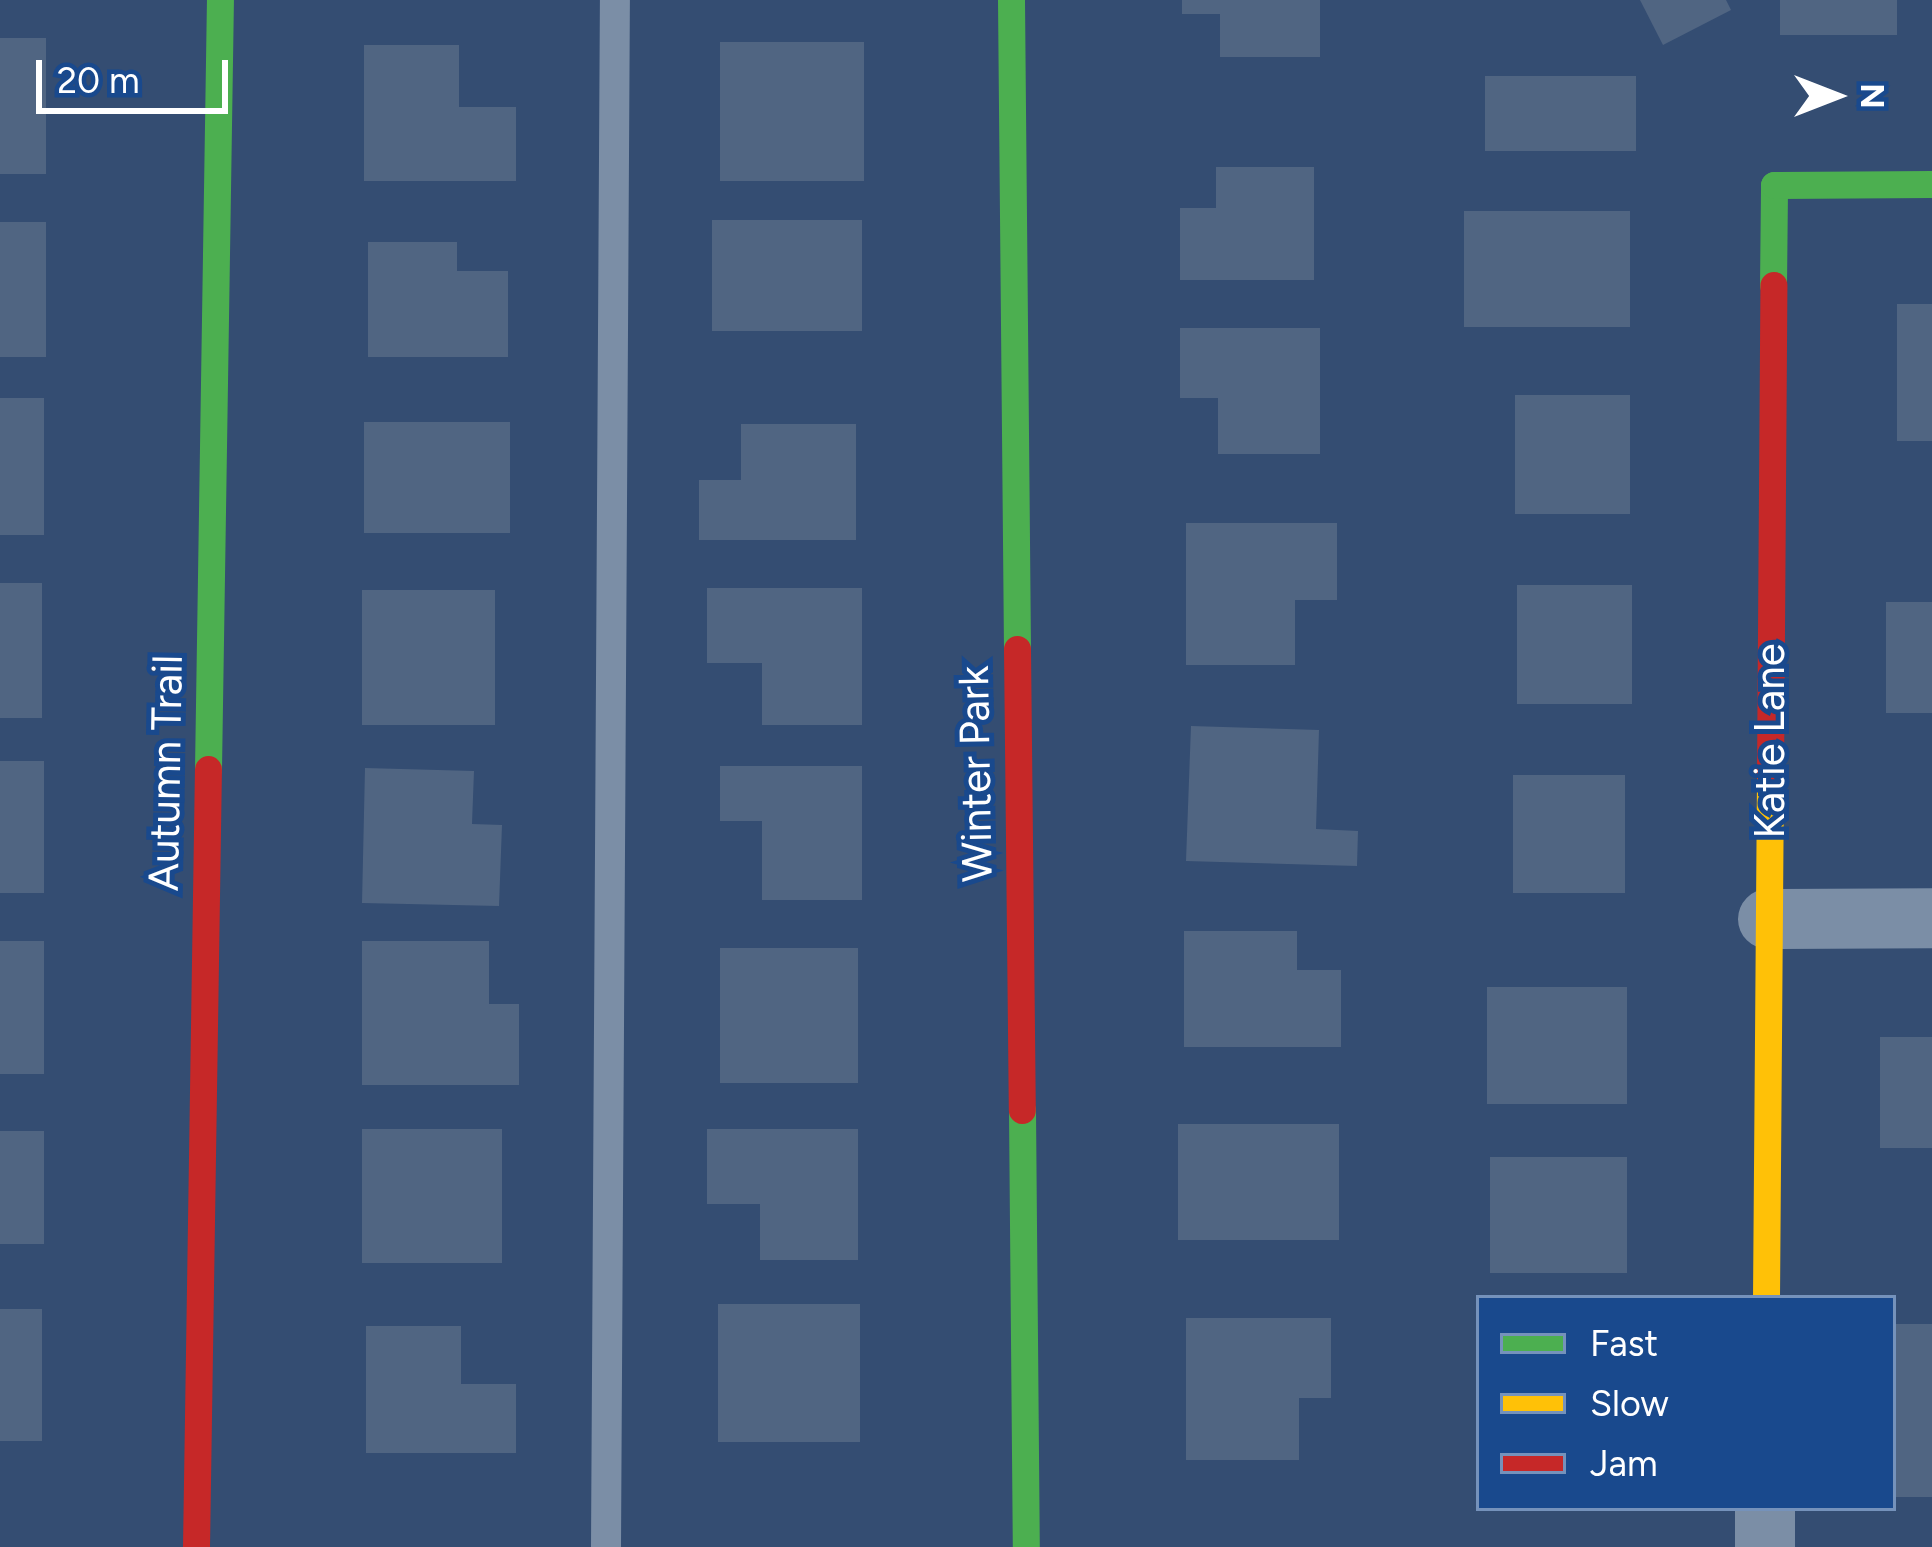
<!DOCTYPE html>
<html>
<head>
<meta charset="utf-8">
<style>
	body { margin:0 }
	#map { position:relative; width:1932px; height:1547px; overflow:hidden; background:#344d72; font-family:Figtree,sans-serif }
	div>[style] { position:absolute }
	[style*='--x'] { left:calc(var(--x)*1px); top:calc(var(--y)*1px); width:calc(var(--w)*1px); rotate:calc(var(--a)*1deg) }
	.building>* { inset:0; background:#506582; transform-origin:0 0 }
	.lane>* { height:30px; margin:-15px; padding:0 15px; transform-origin:15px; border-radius:15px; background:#7b8ea6 }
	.street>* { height:60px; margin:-30px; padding:0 30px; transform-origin:30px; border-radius:30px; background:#7b8ea6 }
	.fast>* { height:27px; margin:-13.5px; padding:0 13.5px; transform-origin:13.5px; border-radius:13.5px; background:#4caf50 }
	.slow>* { height:27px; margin:-13.5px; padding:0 13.5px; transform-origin:13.5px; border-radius:13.5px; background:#ffc107 }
	.jam>* { height:27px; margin:-13.5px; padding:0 13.5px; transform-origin:13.5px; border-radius:13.5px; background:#c62828 }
	span { translate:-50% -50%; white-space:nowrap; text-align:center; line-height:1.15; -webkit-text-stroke:10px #19498d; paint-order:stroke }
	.street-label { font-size:42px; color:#fff }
	.legend { position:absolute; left:1476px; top:1295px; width:420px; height:216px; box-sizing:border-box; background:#19498d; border:3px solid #7592bb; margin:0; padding:15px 21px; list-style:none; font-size:36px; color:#fff }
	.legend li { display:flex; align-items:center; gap:24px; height:60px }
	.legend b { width:60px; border:3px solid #7592bb }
	.north { position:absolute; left:1776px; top:36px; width:120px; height:120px; -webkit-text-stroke:9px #19498d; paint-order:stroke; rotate:90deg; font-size:33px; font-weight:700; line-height:48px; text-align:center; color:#fff }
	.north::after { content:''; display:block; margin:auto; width:42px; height:54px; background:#fff; clip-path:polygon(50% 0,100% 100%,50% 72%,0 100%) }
	.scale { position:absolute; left:36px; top:60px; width:192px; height:54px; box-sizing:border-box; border:6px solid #fff; border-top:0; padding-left:15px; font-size:36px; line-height:42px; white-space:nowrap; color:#fff; -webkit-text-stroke:9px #19498d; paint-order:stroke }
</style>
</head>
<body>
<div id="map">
	<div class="building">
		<div style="clip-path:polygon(1182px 0,1320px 0,1320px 57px,1220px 57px,1220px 14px,1182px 14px)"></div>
		<div style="clip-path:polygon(1640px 0,1726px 0,1731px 10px,1663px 45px)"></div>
		<div style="left:1780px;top:0;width:117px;height:35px"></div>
		<div style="left:0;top:38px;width:46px;height:136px"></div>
		<div style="left:720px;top:42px;width:144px;height:139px"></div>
		<div style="clip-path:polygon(364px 45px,459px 45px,459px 107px,516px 107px,516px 181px,364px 181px)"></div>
		<div style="left:1485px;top:76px;width:151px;height:75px"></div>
		<div style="clip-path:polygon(1216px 167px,1314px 167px,1314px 280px,1180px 280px,1180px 208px,1216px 208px)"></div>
		<div style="left:1464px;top:211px;width:166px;height:116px"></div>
		<div style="left:712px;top:220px;width:150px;height:111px"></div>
		<div style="left:0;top:222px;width:46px;height:135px"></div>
		<div style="clip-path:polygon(368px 242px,457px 242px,457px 271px,508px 271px,508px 357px,368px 357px)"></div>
		<div style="left:1897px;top:304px;width:35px;height:137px"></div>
		<div style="clip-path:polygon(1180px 328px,1320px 328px,1320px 454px,1218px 454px,1218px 398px,1180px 398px)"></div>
		<div style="left:1515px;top:395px;width:115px;height:119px"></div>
		<div style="left:0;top:398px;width:44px;height:137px"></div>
		<div style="left:364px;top:422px;width:146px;height:111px"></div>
		<div style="clip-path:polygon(741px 424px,856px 424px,856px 540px,699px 540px,699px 480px,741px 480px)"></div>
		<div style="clip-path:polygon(1186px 523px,1337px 523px,1337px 600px,1295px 600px,1295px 665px,1186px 665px)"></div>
		<div style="left:0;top:583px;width:42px;height:135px"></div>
		<div style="left:1517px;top:585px;width:115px;height:119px"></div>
		<div style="clip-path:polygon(707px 588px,862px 588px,862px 725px,762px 725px,762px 663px,707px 663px)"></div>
		<div style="left:362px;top:590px;width:133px;height:135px"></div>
		<div style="left:1886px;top:602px;width:46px;height:111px"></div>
		<div style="clip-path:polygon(1191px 726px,1319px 730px,1316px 829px,1358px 831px,1357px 866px,1186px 861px)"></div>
		<div style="left:0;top:761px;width:44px;height:132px"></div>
		<div style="clip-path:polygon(720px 766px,862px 766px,862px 900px,762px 900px,762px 821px,720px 821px)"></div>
		<div style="clip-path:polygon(365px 768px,474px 771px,472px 824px,502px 825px,499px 906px,362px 903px)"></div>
		<div style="left:1513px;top:775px;width:112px;height:118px"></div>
		<div style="clip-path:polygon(1184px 931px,1297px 931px,1297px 970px,1341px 970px,1341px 1047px,1184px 1047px)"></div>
		<div style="left:0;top:941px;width:44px;height:133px"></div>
		<div style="clip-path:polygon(362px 941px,489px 941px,489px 1004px,519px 1004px,519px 1085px,362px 1085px)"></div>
		<div style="left:720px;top:948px;width:138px;height:135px"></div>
		<div style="left:1487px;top:987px;width:140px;height:117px"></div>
		<div style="left:1880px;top:1037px;width:52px;height:111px"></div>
		<div style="left:1178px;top:1124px;width:161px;height:116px"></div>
		<div style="left:362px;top:1129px;width:140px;height:134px"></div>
		<div style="clip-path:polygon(707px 1129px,858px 1129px,858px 1260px,760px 1260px,760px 1204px,707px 1204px)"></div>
		<div style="left:0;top:1131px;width:44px;height:113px"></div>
		<div style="left:1490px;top:1157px;width:137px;height:116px"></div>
		<div style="left:718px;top:1304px;width:142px;height:138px"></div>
		<div style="left:0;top:1309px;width:42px;height:132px"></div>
		<div style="clip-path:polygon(1186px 1318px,1331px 1318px,1331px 1398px,1299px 1398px,1299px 1460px,1186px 1460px)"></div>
		<div style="left:1893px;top:1324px;width:39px;height:173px"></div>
		<div style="clip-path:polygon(366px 1326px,461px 1326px,461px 1384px,516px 1384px,516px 1453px,366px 1453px)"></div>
	</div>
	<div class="lane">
		<div style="--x:606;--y:1547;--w:1547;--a:-89.67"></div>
	</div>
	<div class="street">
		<div style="--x:1768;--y:919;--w:164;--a:-0.3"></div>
		<div style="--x:1765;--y:1547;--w:39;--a:-90"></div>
	</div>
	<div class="fast">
		<div style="--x:1011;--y:0;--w:649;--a:89.47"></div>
		<div style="--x:1773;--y:285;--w:100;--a:-89.4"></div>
		<div style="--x:1774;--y:185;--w:158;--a:-0.4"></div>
		<div style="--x:208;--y:769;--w:769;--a:-89.11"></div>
		<div style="--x:1022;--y:1110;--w:437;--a:89.5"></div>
	</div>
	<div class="slow">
		<div style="--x:1766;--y:1298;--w:522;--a:-89.56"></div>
	</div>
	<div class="jam">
		<div style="--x:1017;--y:649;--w:461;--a:89.4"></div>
		<div style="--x:1770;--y:776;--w:491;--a:-89.6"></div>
		<div style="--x:196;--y:1547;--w:778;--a:-89.12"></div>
	</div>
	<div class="street-label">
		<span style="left:1770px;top:741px;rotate:-90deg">Katie Lane</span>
		<span style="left:166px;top:773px;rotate:-89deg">Autumn Trail</span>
		<span style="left:976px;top:774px;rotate:-91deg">Winter Park</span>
	</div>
	<ul class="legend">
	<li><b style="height:15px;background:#4caf50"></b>Fast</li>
	<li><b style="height:15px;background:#ffc107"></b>Slow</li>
	<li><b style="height:15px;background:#c62828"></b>Jam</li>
	</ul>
	<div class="north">N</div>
	<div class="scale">20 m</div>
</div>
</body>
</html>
